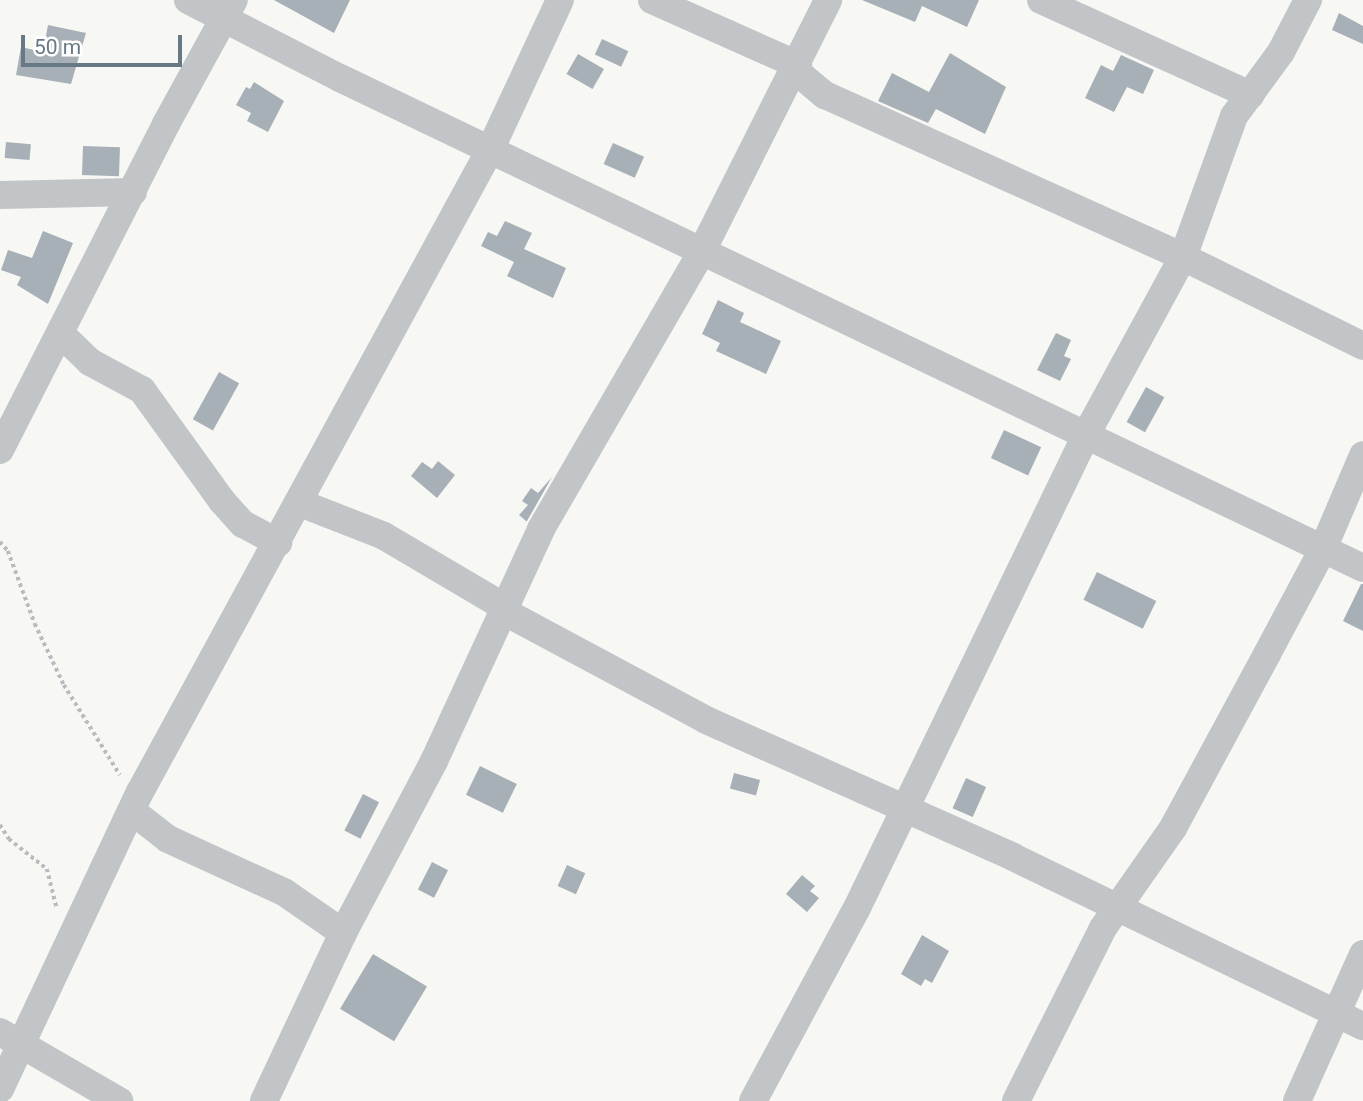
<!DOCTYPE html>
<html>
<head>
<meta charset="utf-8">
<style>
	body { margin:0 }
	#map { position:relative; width:1363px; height:1101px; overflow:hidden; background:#f7f7f4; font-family:Roboto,sans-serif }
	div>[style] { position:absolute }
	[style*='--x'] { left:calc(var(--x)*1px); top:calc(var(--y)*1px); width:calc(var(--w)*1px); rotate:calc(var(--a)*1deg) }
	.building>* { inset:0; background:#a7b0b6; transform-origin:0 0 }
	.path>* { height:3.5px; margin-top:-1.75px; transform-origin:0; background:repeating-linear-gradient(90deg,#b9bcbf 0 3.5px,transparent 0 7px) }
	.minor>* { height:28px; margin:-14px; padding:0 14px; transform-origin:14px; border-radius:14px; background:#c1c5c8 }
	span { translate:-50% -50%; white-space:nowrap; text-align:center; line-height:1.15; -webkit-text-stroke:7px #fff; paint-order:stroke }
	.scale { position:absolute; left:21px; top:35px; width:161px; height:32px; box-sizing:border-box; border:4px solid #677985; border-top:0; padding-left:9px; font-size:21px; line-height:24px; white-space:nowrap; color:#677985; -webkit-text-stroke:5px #fff; paint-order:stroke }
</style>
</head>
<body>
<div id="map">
	<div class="building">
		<div style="clip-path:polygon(274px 0,350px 0,334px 33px)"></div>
		<div style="clip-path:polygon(862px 0,979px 0,967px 27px,922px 6px,915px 22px)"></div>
		<div style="clip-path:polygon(1339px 13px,1363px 26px,1363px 44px,1332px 30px)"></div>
		<div style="clip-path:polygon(48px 25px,86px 33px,71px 84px,16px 75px,21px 47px,43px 52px)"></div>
		<div style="left:602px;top:39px;width:29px;height:17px;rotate:25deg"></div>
		<div style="clip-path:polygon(950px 53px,1006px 87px,985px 134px,936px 109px,928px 123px,878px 101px,892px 73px,929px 92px)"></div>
		<div style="left:578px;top:54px;width:30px;height:23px;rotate:30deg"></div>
		<div style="clip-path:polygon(1121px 55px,1154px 70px,1143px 94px,1127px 87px,1114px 112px,1085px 98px,1101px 65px,1113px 71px)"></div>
		<div style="clip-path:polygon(254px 82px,284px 101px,268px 132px,247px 121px,251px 113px,236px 105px,246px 87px,250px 89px)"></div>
		<div style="left:6px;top:142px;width:25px;height:16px;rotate:5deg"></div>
		<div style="left:613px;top:143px;width:34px;height:23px;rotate:24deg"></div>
		<div style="left:83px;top:146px;width:37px;height:29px;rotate:2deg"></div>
		<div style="clip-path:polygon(505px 221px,532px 233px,524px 249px,566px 268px,553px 298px,507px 276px,514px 262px,481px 246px,488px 232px,497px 236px)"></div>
		<div style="clip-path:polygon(43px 231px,73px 243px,48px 304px,17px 285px,21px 277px,1px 270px,8px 250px,32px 258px)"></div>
		<div style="clip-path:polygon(718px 300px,744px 313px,740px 322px,781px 341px,766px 374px,716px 351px,720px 343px,702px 334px)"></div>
		<div style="clip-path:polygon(1056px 333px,1071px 340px,1064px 356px,1071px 359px,1060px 381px,1037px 370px)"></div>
		<div style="left:219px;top:372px;width:23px;height:54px;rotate:29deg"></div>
		<div style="left:1146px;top:387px;width:21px;height:40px;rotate:29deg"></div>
		<div style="left:1004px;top:430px;width:41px;height:31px;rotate:25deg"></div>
		<div style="clip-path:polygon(438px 461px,455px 475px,437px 498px,411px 476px,422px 462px,432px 469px)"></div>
		<div style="clip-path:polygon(552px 477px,527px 521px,526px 521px,519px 515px,528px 505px,522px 501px,531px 488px,538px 493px)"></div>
		<div style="left:1097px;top:572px;width:66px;height:31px;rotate:26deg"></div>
		<div style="clip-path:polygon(1361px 584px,1363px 584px,1363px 631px,1343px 621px)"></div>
		<div style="left:480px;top:766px;width:41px;height:32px;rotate:26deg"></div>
		<div style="left:734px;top:773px;width:27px;height:16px;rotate:15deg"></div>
		<div style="left:966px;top:778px;width:22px;height:33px;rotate:24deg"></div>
		<div style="left:363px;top:794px;width:18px;height:41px;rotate:27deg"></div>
		<div style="left:432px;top:862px;width:18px;height:31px;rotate:27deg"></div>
		<div style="left:567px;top:865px;width:20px;height:23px;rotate:24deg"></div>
		<div style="clip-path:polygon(802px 875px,815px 886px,810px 891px,819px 898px,807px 912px,786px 894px)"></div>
		<div style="clip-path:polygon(922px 935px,949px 951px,932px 983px,925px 979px,921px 986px,901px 974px)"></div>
		<div style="left:373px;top:954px;width:63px;height:64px;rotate:31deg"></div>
	</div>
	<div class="path">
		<div style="--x:0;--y:542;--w:12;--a:48"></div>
		<div style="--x:8;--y:551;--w:78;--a:69.7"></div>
		<div style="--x:35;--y:624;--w:68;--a:64.6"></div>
		<div style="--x:64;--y:685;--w:106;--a:58.1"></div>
		<div style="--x:0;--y:825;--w:17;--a:57"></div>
		<div style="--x:9;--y:839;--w:48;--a:38.3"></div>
		<div style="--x:47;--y:869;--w:41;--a:76"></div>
	</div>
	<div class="minor">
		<div style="--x:188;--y:0;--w:171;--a:27.2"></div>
		<div style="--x:340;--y:78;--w:1134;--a:25.59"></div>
		<div style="--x:652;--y:0;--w:160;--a:24"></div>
		<div style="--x:1041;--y:0;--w:230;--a:24.4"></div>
		<div style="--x:796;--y:71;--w:38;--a:40"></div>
		<div style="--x:825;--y:95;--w:393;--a:24.3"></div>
		<div style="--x:1183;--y:257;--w:201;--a:26.3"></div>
		<div style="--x:0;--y:195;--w:133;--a:-1.3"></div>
		<div style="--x:61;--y:334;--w:40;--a:44"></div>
		<div style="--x:90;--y:362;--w:59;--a:28.3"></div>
		<div style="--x:142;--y:390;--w:137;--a:54.2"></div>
		<div style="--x:222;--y:501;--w:31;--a:48"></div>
		<div style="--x:243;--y:524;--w:40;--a:28"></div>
		<div style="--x:0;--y:450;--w:366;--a:-63"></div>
		<div style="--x:166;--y:124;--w:141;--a:-61.3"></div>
		<div style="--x:300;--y:503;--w:90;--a:21.4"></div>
		<div style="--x:384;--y:536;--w:142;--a:30.5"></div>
		<div style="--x:505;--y:612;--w:228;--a:28.2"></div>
		<div style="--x:706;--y:720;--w:336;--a:24"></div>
		<div style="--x:1013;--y:857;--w:389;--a:25.8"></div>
		<div style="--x:132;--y:811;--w:46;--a:37.9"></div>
		<div style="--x:168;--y:839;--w:128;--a:24.6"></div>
		<div style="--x:284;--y:892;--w:72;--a:34.8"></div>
		<div style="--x:0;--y:1032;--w:138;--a:30.1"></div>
		<div style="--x:0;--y:1089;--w:328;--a:-64.8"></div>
		<div style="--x:140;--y:792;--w:733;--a:-61.41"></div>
		<div style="--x:491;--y:148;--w:163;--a:-65"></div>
		<div style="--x:264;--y:1101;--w:186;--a:-64.8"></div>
		<div style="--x:343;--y:933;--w:195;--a:-62.1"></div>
		<div style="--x:434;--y:761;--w:255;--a:-65.2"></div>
		<div style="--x:541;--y:529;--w:321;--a:-59.9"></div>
		<div style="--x:702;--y:251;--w:281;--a:-63.3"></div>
		<div style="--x:753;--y:1101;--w:217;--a:-61.7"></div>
		<div style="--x:856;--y:910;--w:530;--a:-64.16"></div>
		<div style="--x:1087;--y:433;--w:200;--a:-61.4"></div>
		<div style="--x:1183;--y:257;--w:150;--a:-70.1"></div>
		<div style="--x:1234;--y:116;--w:79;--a:-53.7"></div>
		<div style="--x:1281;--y:52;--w:59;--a:-62.6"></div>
		<div style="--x:1016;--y:1101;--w:194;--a:-63.3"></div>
		<div style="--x:1103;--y:928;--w:122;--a:-55"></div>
		<div style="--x:1173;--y:828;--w:198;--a:-61.6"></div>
		<div style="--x:1267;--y:654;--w:119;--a:-61.9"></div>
		<div style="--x:1323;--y:549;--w:102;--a:-66.9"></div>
		<div style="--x:1297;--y:1101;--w:161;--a:-65.8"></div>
	</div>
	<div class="scale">50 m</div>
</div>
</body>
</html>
